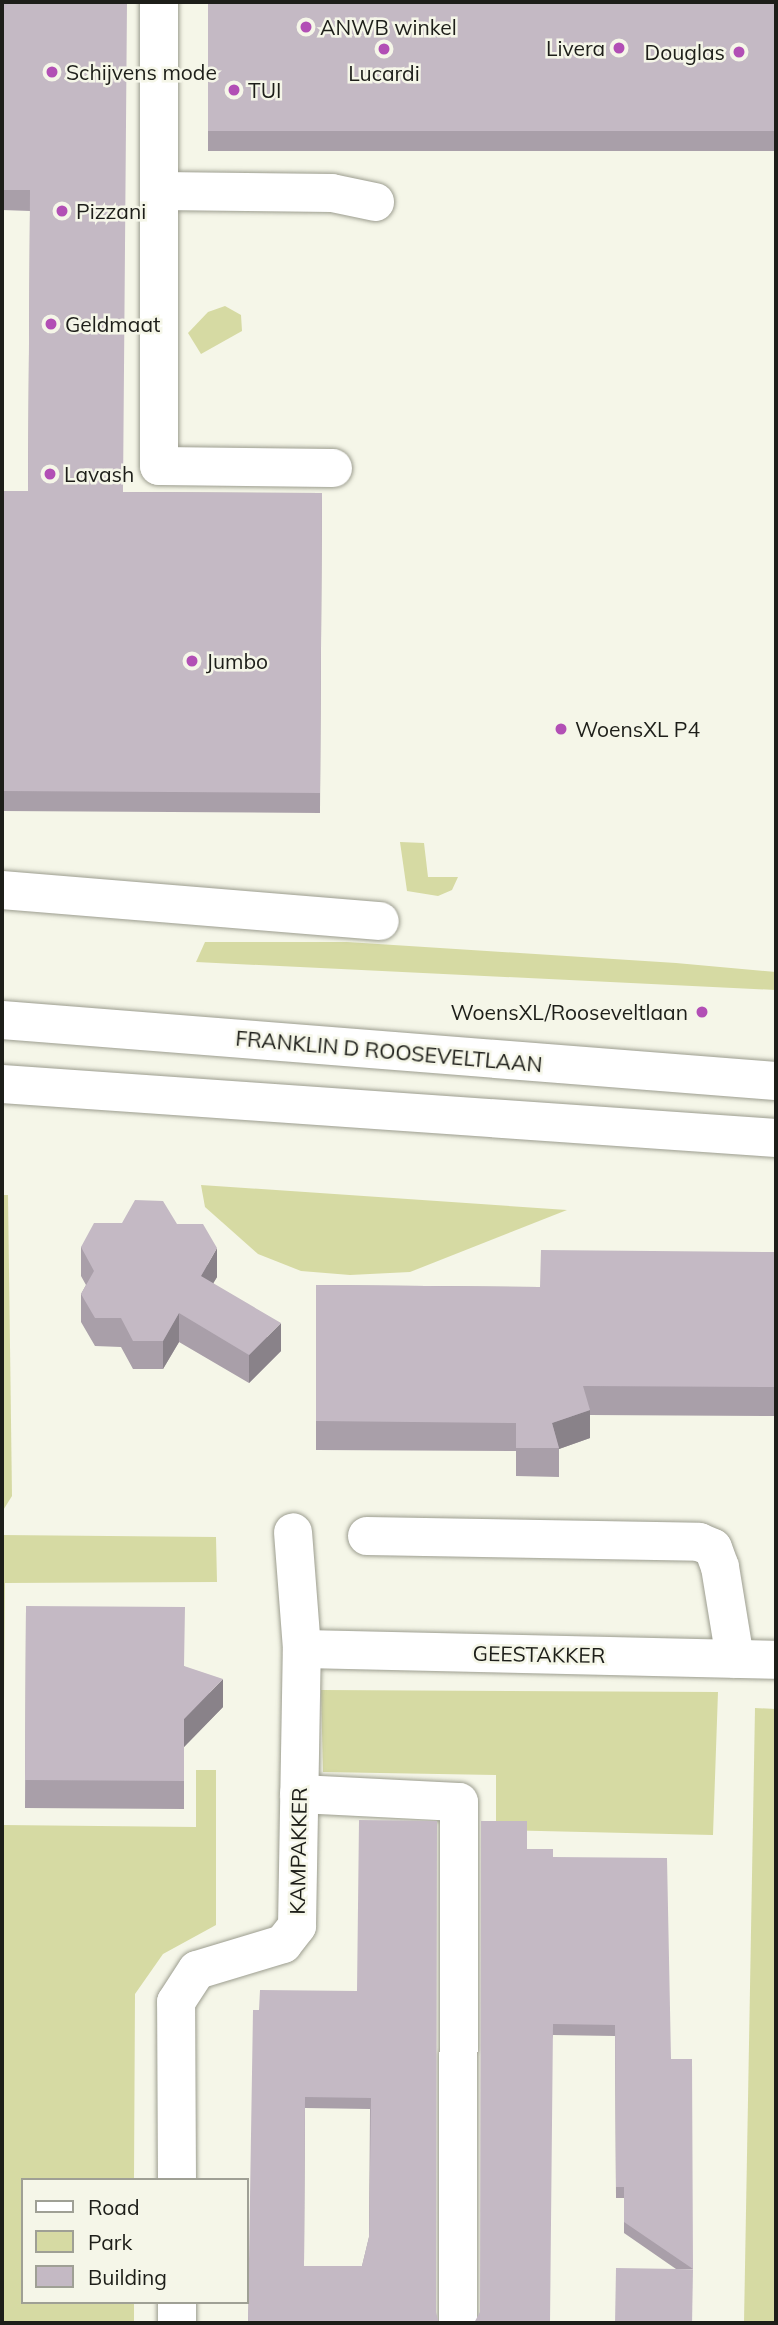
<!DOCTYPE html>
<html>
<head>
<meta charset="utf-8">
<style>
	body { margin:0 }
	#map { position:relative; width:778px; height:2325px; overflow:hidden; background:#f5f6e8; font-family:Mulish,sans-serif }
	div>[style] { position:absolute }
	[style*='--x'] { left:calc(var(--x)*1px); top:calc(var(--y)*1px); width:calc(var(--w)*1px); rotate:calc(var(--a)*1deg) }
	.green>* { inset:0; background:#d6daa3 }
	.roads { filter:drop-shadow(0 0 2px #9c9d8f) drop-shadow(0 0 2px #9c9d8f) }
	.minor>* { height:38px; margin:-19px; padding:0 19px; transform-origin:19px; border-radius:19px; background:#fff }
	.major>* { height:38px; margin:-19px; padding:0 19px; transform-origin:19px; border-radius:19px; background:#fff }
	.wall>* { inset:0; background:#a99fa9; transform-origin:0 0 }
	.shaded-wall>* { inset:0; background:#898289 }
	.building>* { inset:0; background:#c4b9c4; transform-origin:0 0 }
	.dots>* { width:19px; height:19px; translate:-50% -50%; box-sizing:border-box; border:4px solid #f5f6e8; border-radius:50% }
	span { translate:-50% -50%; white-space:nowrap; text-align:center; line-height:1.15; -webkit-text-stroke:5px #f5f6e8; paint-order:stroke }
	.poi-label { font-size:21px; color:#1d1e19 }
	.left { translate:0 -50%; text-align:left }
	.right { translate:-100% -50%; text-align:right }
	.street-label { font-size:21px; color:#1d1e19 }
	.frame { position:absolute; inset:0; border:4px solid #1d1e19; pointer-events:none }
	.legend { position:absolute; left:21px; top:2178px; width:228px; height:126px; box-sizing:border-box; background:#f5f6e8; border:2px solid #9fa095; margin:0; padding:9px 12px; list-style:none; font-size:21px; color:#1d1e19 }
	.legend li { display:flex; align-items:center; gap:14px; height:35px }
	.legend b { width:35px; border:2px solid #9fa095 }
</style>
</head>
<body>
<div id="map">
	<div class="green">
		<div style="clip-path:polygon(225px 306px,241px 315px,242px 331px,201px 354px,188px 333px,208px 312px)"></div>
		<div style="clip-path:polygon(400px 842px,424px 843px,428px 877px,458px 877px,452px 890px,438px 896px,407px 891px)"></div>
		<div style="clip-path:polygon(205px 942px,347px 942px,676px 963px,776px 972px,776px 990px,196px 962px)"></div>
		<div style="clip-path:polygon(201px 1185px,567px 1210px,410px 1272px,350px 1275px,301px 1271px,258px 1254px,205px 1207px)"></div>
		<div style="clip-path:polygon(2px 1195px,8px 1195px,12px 1496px,2px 1512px)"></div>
		<div style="clip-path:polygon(2px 1535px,216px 1537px,217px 1582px,5px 1583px,3px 1825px,196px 1827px,196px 1770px,216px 1770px,216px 1925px,163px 1954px,135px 1994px,134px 2180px,23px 2180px,23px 2302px,134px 2302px,134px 2323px,2px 2323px)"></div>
		<div style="clip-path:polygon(321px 1690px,718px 1692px,713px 1835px,496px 1830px,496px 1775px,323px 1772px)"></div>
		<div style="clip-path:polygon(755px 1708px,776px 1709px,776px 2323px,744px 2323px)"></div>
	</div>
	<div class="roads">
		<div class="minor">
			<div style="--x:159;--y:2;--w:464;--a:90"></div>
			<div style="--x:159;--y:466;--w:174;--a:0.7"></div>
			<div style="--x:161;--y:191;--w:171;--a:0.7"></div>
			<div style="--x:332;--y:193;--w:44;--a:11.8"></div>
			<div style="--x:2;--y:890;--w:379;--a:4.7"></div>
			<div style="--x:367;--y:1536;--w:332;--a:1"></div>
			<div style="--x:699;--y:1542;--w:15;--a:23"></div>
			<div style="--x:713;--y:1548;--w:20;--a:70"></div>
			<div style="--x:720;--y:1567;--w:93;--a:80.7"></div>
			<div style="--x:302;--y:1649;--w:474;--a:1.3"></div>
			<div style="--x:299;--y:1794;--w:160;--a:2.9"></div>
			<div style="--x:459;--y:1802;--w:521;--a:90.11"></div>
			<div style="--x:177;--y:2180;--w:178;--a:-90.3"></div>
			<div style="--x:176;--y:2002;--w:38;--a:-57"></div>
			<div style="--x:197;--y:1970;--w:90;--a:-16.8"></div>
			<div style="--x:283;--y:1944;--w:23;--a:-52"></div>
			<div style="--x:297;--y:1926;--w:277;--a:-89"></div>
			<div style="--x:302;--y:1649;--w:117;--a:-94.4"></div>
			<div style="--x:177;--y:2302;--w:21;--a:90"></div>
		</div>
		<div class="major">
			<div style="--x:2;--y:1020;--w:776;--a:4.51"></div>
			<div style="--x:2;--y:1084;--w:776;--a:3.99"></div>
		</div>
	</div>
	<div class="wall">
		<div style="clip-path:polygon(2px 2px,123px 492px,322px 493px,320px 813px,2px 811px,2px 491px,28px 491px,30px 211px,2px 210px)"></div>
		<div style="left:208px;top:2px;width:568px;height:149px"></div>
		<div style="clip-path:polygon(177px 1224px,217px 1277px,213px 1283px,281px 1351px,249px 1383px,179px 1342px,163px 1369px,133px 1369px,121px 1347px,95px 1346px,81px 1322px,81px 1294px,86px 1285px,81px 1276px,81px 1247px)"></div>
		<div style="clip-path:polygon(776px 1252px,776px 1416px,590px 1415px,590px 1438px,559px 1449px,559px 1477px,516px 1476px,516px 1451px,316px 1450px,316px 1285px,540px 1287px)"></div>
		<div style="clip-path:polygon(26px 1606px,184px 1666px,223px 1707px,184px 1747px,184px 1809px,25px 1808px)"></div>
		<div style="clip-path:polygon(527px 1849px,553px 1857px,671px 2059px,693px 2269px,676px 2269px,624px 2233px,624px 2198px,616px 2198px,615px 2036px,553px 2035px,480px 2312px)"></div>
		<div style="clip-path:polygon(evenodd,357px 1991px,436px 2312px,248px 2323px,259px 2010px,357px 1991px,305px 2108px,370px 2109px,369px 2237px,362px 2266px,304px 2266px,305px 2108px)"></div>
	</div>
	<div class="shaded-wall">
		<div style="clip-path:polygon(217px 1248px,217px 1277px,201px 1304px,201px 1276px)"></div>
		<div style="clip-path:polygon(179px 1313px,179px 1342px,163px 1369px,163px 1341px)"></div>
		<div style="clip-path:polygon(281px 1323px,281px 1351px,249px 1383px,249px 1355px)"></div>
		<div style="clip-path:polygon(590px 1410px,590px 1438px,559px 1449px,552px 1423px)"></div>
		<div style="clip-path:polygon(223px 1679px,223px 1707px,184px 1747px,184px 1719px)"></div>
	</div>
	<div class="building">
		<div style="clip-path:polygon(2px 2px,127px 2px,123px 492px,322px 493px,320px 793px,2px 791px,2px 491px,28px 491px,30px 190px,2px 190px)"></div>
		<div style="left:208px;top:2px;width:568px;height:129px"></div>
		<div style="clip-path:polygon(135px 1200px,163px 1201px,177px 1224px,203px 1224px,217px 1248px,201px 1276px,281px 1323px,249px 1355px,179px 1313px,163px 1341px,133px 1341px,121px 1318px,95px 1318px,81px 1294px,94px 1271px,81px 1247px,94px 1223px,122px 1223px)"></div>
		<div style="clip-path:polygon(541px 1250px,776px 1252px,776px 1387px,583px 1386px,590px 1410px,552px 1423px,559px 1448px,516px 1448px,516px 1423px,316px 1421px,316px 1285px,540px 1287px)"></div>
		<div style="clip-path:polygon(26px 1606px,185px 1607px,184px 1666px,223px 1679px,184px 1719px,184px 1781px,25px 1780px)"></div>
		<div style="clip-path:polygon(evenodd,359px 1820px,437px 1821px,436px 2312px,439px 2323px,248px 2323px,253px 2010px,259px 2010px,260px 1990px,357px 1991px,359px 1820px,305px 2097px,371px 2098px,369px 2237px,362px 2266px,304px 2266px,305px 2097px)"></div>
		<div style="clip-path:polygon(481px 1821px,527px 1821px,527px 1849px,553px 1849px,553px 1857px,667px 1858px,671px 2059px,692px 2059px,693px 2269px,624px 2222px,624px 2187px,616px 2187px,615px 2025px,553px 2024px,550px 2323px,474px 2323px,480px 2312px)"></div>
		<div style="left:616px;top:2268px;width:77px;height:55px;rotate:1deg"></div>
	</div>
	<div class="dots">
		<div style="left:306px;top:27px;background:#b24fb5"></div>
		<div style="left:619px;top:48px;background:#b24fb5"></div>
		<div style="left:384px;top:49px;background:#b24fb5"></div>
		<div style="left:739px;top:52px;background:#b24fb5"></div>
		<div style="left:52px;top:72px;background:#b24fb5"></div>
		<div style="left:234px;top:90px;background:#b24fb5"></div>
		<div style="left:62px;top:211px;background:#b24fb5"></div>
		<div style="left:51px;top:324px;background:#b24fb5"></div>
		<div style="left:50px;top:474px;background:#b24fb5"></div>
		<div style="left:192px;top:661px;background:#b24fb5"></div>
		<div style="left:561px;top:729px;background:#b24fb5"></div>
		<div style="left:702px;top:1012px;background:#b24fb5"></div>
	</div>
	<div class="poi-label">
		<span class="left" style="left:320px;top:27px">ANWB winkel</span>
		<span class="right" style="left:605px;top:48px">Livera</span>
		<span class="right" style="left:725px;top:52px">Douglas</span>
		<span class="left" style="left:66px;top:72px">Schijvens mode</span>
		<span style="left:384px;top:73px">Lucardi</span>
		<span class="left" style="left:248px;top:90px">TUI</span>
		<span class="left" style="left:76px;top:211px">Pizzani</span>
		<span class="left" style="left:65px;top:324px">Geldmaat</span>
		<span class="left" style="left:64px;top:474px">Lavash</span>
		<span class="left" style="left:206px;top:661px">Jumbo</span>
		<span class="left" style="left:575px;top:729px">WoensXL P4</span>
		<span class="right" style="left:688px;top:1012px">WoensXL/Rooseveltlaan</span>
	</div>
	<div class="street-label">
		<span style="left:389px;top:1051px;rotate:5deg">FRANKLIN D ROOSEVELTLAAN</span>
		<span style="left:539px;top:1654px;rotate:1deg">GEESTAKKER</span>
		<span style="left:298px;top:1851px;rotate:-89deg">KAMPAKKER</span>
	</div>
	<div class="frame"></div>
	<ul class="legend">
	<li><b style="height:9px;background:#fff"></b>Road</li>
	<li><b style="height:19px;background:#d6daa3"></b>Park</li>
	<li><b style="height:19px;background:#c4b9c4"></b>Building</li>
	</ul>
</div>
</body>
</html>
